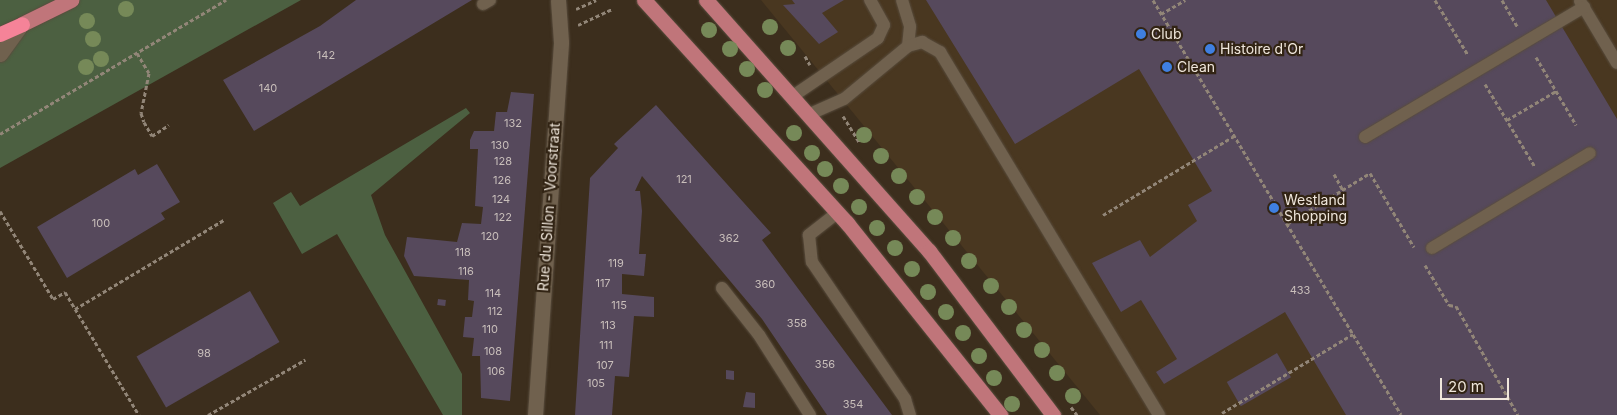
<!DOCTYPE html>
<html>
<head>
<meta charset="utf-8">
<style>
	body { margin:0 }
	#map { position:relative; width:1617px; height:415px; overflow:hidden; background:#3c2e1d; font-family:Inter,sans-serif }
	div>[style] { position:absolute }
	[style*='--x'] { left:calc(var(--x)*1px); top:calc(var(--y)*1px); width:calc(var(--w)*1px); rotate:calc(var(--a)*1deg) }
	.built>* { inset:0; background:#493720 }
	.green>* { inset:0; background:#4c6041 }
	.building>* { inset:0; background:#56495c; transform-origin:0 0 }
	.path>* { height:3px; margin-top:-1.5px; transform-origin:0; background:repeating-linear-gradient(90deg,#928678 0 4px,transparent 0 6.5px) }
	.roads { filter:drop-shadow(0 0 1px #584c3d) drop-shadow(0 0 1px #584c3d) }
	.lane>* { height:12px; margin:-6px; padding:0 6px; transform-origin:6px; border-radius:6px; background:#70614e }
	.street>* { height:15px; margin:-7.5px; padding:0 7.5px; transform-origin:7.5px; border-radius:7.5px; background:#70614e }
	.secondary>* { height:15px; margin:-7.5px; padding:0 7.5px; transform-origin:7.5px; border-radius:7.5px; background:#70614e }
	.primary>* { height:15px; margin:-7.5px; padding:0 7.5px; transform-origin:7.5px; border-radius:7.5px; background:#c0757a }
	.highway>* { height:15px; margin:-7.5px; padding:0 7.5px; transform-origin:7.5px; border-radius:7.5px; background:#f58398 }
	.trees>* { width:16px; height:16px; margin:-8px; border-radius:50%; background:#768958 }
	.dots>* { width:14px; height:14px; translate:-50% -50%; box-sizing:border-box; border:2px solid #322414; border-radius:50% }
	span { translate:-50% -50%; white-space:nowrap; text-align:center; line-height:1.15; -webkit-text-stroke:4.5px #322414; paint-order:stroke }
	.number-label { font-size:11px; color:#c9bfbb }
	.number-label span { -webkit-text-stroke-width:0 }
	.poi-label { font-size:14px; color:#efe6db }
	.left { translate:0 -50%; text-align:left }
	.street-label { font-size:14px; color:#efe6db }
	.scale { position:absolute; left:1440px; top:378px; width:69px; height:22px; box-sizing:border-box; border:2px solid #efe6db; border-top:0; padding-left:6px; font-size:15px; line-height:18px; white-space:nowrap; color:#efe6db; -webkit-text-stroke:4px #322414; paint-order:stroke }
</style>
</head>
<body>
<div id="map">
	<div class="built">
		<div style="clip-path:polygon(761px 0,1617px 0,1617px 415px,1100px 415px)"></div>
	</div>
	<div class="green">
		<div style="clip-path:polygon(0 0,301px 0,0 168px)"></div>
		<div style="clip-path:polygon(466px 108px,470px 113px,371px 195px,385px 235px,462px 374px,462px 415px,443px 415px,337px 234px,302px 254px,273px 203px,291px 192px,300px 206px)"></div>
	</div>
	<div class="building">
		<div style="clip-path:polygon(356px 0,472px 0,254px 131px,223px 80px,320px 26px)"></div>
		<div style="clip-path:polygon(792px 0,844px 0,822px 13px,838px 32px,819px 44px,783px 5px,795px 4px)"></div>
		<div style="clip-path:polygon(926px 0,1546px 0,1617px 119px,1617px 415px,1346px 415px,1285px 312px,1164px 384px,1156px 372px,1177px 359px,1141px 300px,1121px 312px,1092px 263px,1140px 240px,1150px 257px,1197px 221px,1188px 205px,1212px 191px,1139px 69px,1015px 144px)"></div>
		<div style="clip-path:polygon(511px 92px,534px 94px,510px 401px,481px 398px,480px 356px,472px 356px,474px 338px,463px 337px,465px 317px,472px 317px,474px 301px,468px 300px,469px 280px,414px 276px,404px 256px,407px 237px,457px 242px,462px 223px,481px 224px,483px 207px,475px 206px,478px 149px,470px 149px,470px 140px,474px 131px,494px 131px,496px 112px,507px 112px)"></div>
		<div style="clip-path:polygon(656px 105px,771px 233px,762px 240px,892px 415px,827px 415px,762px 319px,642px 176px,635px 191px,640px 191px,642px 211px,639px 254px,646px 254px,644px 276px,622px 274px,622px 294px,654px 297px,654px 317px,634px 316px,629px 377px,615px 376px,612px 415px,575px 415px,590px 178px,618px 148px,614px 144px)"></div>
		<div style="clip-path:polygon(157px 164px,180px 202px,161px 213px,165px 219px,67px 278px,37px 227px,135px 169px,138px 175px)"></div>
		<div style="left:250px;top:291px;width:59px;height:131px;rotate:60deg"></div>
		<div style="left:438px;top:299px;width:8px;height:6px;rotate:7deg"></div>
		<div style="left:1277px;top:353px;width:28px;height:58px;rotate:60deg"></div>
		<div style="clip-path:polygon(726px 370px,734px 371px,734px 380px,726px 379px)"></div>
		<div style="clip-path:polygon(746px 392px,755px 393px,755px 408px,743px 407px)"></div>
	</div>
	<div class="path">
		<div style="--x:1153;--y:0;--w:483;--a:59.1"></div>
		<div style="--x:1435;--y:0;--w:64;--a:59"></div>
		<div style="--x:1502;--y:0;--w:32;--a:60"></div>
		<div style="--x:576;--y:9;--w:22;--a:-24"></div>
		<div style="--x:1161;--y:14;--w:28;--a:-30"></div>
		<div style="--x:578;--y:25;--w:38;--a:-25"></div>
		<div style="--x:137;--y:53;--w:23;--a:59"></div>
		<div style="--x:149;--y:73;--w:41;--a:101.3"></div>
		<div style="--x:141;--y:113;--w:9;--a:72"></div>
		<div style="--x:144;--y:122;--w:16;--a:60"></div>
		<div style="--x:152;--y:136;--w:20;--a:-33"></div>
		<div style="--x:805;--y:56;--w:10;--a:61"></div>
		<div style="--x:1536;--y:57;--w:79;--a:59.5"></div>
		<div style="--x:1485;--y:84;--w:97;--a:58.9"></div>
		<div style="--x:843;--y:116;--w:32;--a:58"></div>
		<div style="--x:1507;--y:120;--w:57;--a:-30.6"></div>
		<div style="--x:0;--y:134;--w:263;--a:-30.7"></div>
		<div style="--x:1334;--y:174;--w:18;--a:61"></div>
		<div style="--x:0;--y:211;--w:103;--a:58.9"></div>
		<div style="--x:53;--y:299;--w:14;--a:-30"></div>
		<div style="--x:65;--y:292;--w:144;--a:59"></div>
		<div style="--x:1103;--y:215;--w:153;--a:-31.1"></div>
		<div style="--x:1287;--y:224;--w:97;--a:-31.6"></div>
		<div style="--x:1370;--y:173;--w:86;--a:59.3"></div>
		<div style="--x:1425;--y:265;--w:47;--a:59"></div>
		<div style="--x:1449;--y:305;--w:7;--a:8"></div>
		<div style="--x:1456;--y:306;--w:125;--a:60.4"></div>
		<div style="--x:75;--y:309;--w:174;--a:-30.9"></div>
		<div style="--x:1071;--y:407;--w:10;--a:53"></div>
		<div style="--x:1222;--y:413;--w:153;--a:-31.1"></div>
		<div style="--x:208;--y:415;--w:112;--a:-29.6"></div>
	</div>
	<div class="roads">
		<div class="lane">
			<div style="--x:902;--y:0;--w:28;--a:73"></div>
			<div style="--x:910;--y:27;--w:19;--a:96"></div>
			<div style="--x:1580;--y:1;--w:72;--a:59.2"></div>
			<div style="--x:483;--y:4;--w:8;--a:-30"></div>
			<div style="--x:793;--y:96;--w:103;--a:-34.3"></div>
			<div style="--x:878;--y:38;--w:14;--a:-65"></div>
			<div style="--x:884;--y:25;--w:29;--a:-119"></div>
			<div style="--x:810;--y:114;--w:37;--a:-24"></div>
			<div style="--x:844;--y:99;--w:83;--a:-39.6"></div>
			<div style="--x:908;--y:46;--w:15;--a:-16"></div>
			<div style="--x:922;--y:42;--w:21;--a:29"></div>
			<div style="--x:940;--y:52;--w:424;--a:58.9"></div>
			<div style="--x:1365;--y:137;--w:255;--a:-30.7"></div>
			<div style="--x:837;--y:213;--w:36;--a:142"></div>
			<div style="--x:809;--y:235;--w:27;--a:84"></div>
			<div style="--x:812;--y:262;--w:166;--a:55.8"></div>
			<div style="--x:905;--y:399;--w:17;--a:73"></div>
			<div style="--x:1432;--y:248;--w:184;--a:-31"></div>
			<div style="--x:722;--y:288;--w:60;--a:51.8"></div>
			<div style="--x:759;--y:335;--w:95;--a:57.5"></div>
		</div>
		<div class="street">
			<div style="--x:535;--y:415;--w:374;--a:-86"></div>
			<div style="--x:561;--y:42;--w:42;--a:-94.1"></div>
		</div>
		<div class="secondary">
			<div style="--x:0;--y:54;--w:37;--a:-54"></div>
		</div>
		<div class="primary">
			<div style="--x:644;--y:0;--w:302;--a:47.7"></div>
			<div style="--x:847;--y:223;--w:246;--a:51.4"></div>
			<div style="--x:706;--y:0;--w:336;--a:48.4"></div>
			<div style="--x:929;--y:251;--w:206;--a:52.9"></div>
			<div style="--x:22;--y:24;--w:55;--a:-26.1"></div>
		</div>
		<div class="highway">
			<div style="--x:0;--y:34;--w:24;--a:-24"></div>
		</div>
	</div>
	<div class="trees">
		<div style="left:126px;top:9px"></div>
		<div style="left:87px;top:21px"></div>
		<div style="left:770px;top:27px"></div>
		<div style="left:709px;top:30px"></div>
		<div style="left:93px;top:39px"></div>
		<div style="left:788px;top:48px"></div>
		<div style="left:730px;top:49px"></div>
		<div style="left:101px;top:59px"></div>
		<div style="left:86px;top:67px"></div>
		<div style="left:747px;top:69px"></div>
		<div style="left:765px;top:90px"></div>
		<div style="left:794px;top:133px"></div>
		<div style="left:864px;top:135px"></div>
		<div style="left:812px;top:153px"></div>
		<div style="left:881px;top:156px"></div>
		<div style="left:825px;top:169px"></div>
		<div style="left:899px;top:176px"></div>
		<div style="left:841px;top:186px"></div>
		<div style="left:917px;top:197px"></div>
		<div style="left:859px;top:207px"></div>
		<div style="left:935px;top:217px"></div>
		<div style="left:877px;top:228px"></div>
		<div style="left:953px;top:238px"></div>
		<div style="left:895px;top:248px"></div>
		<div style="left:969px;top:261px"></div>
		<div style="left:912px;top:269px"></div>
		<div style="left:991px;top:286px"></div>
		<div style="left:928px;top:292px"></div>
		<div style="left:1009px;top:307px"></div>
		<div style="left:946px;top:312px"></div>
		<div style="left:1024px;top:330px"></div>
		<div style="left:963px;top:333px"></div>
		<div style="left:1042px;top:350px"></div>
		<div style="left:979px;top:356px"></div>
		<div style="left:1057px;top:373px"></div>
		<div style="left:994px;top:378px"></div>
		<div style="left:1073px;top:396px"></div>
		<div style="left:1012px;top:404px"></div>
	</div>
	<div class="dots">
		<div style="left:1141px;top:34px;background:#3f7fe0"></div>
		<div style="left:1210px;top:49px;background:#3f7fe0"></div>
		<div style="left:1167px;top:67px;background:#3f7fe0"></div>
		<div style="left:1274px;top:208px;background:#3f7fe0"></div>
	</div>
	<div class="number-label">
		<span style="left:326px;top:55px">142</span>
		<span style="left:268px;top:88px">140</span>
		<span style="left:513px;top:123px">132</span>
		<span style="left:500px;top:145px">130</span>
		<span style="left:503px;top:161px">128</span>
		<span style="left:684px;top:179px">121</span>
		<span style="left:502px;top:180px">126</span>
		<span style="left:501px;top:199px">124</span>
		<span style="left:503px;top:217px">122</span>
		<span style="left:101px;top:223px">100</span>
		<span style="left:490px;top:236px">120</span>
		<span style="left:729px;top:238px">362</span>
		<span style="left:463px;top:252px">118</span>
		<span style="left:616px;top:263px">119</span>
		<span style="left:466px;top:271px">116</span>
		<span style="left:603px;top:283px">117</span>
		<span style="left:765px;top:284px">360</span>
		<span style="left:1300px;top:290px">433</span>
		<span style="left:493px;top:293px">114</span>
		<span style="left:619px;top:305px">115</span>
		<span style="left:495px;top:311px">112</span>
		<span style="left:797px;top:323px">358</span>
		<span style="left:608px;top:325px">113</span>
		<span style="left:490px;top:329px">110</span>
		<span style="left:606px;top:345px">111</span>
		<span style="left:493px;top:351px">108</span>
		<span style="left:204px;top:353px">98</span>
		<span style="left:825px;top:364px">356</span>
		<span style="left:605px;top:365px">107</span>
		<span style="left:496px;top:371px">106</span>
		<span style="left:596px;top:383px">105</span>
		<span style="left:853px;top:404px">354</span>
	</div>
	<div class="poi-label">
		<span class="left" style="left:1151px;top:34px">Club</span>
		<span class="left" style="left:1220px;top:49px">Histoire d'Or</span>
		<span class="left" style="left:1177px;top:67px">Clean</span>
		<span class="left" style="left:1284px;top:208px">Westland<br>Shopping</span>
	</div>
	<div class="street-label">
		<span style="left:549px;top:207px;rotate:-86deg">Rue du Sillon - Voorstraat</span>
	</div>
	<div class="scale">20 m</div>
</div>
</body>
</html>
